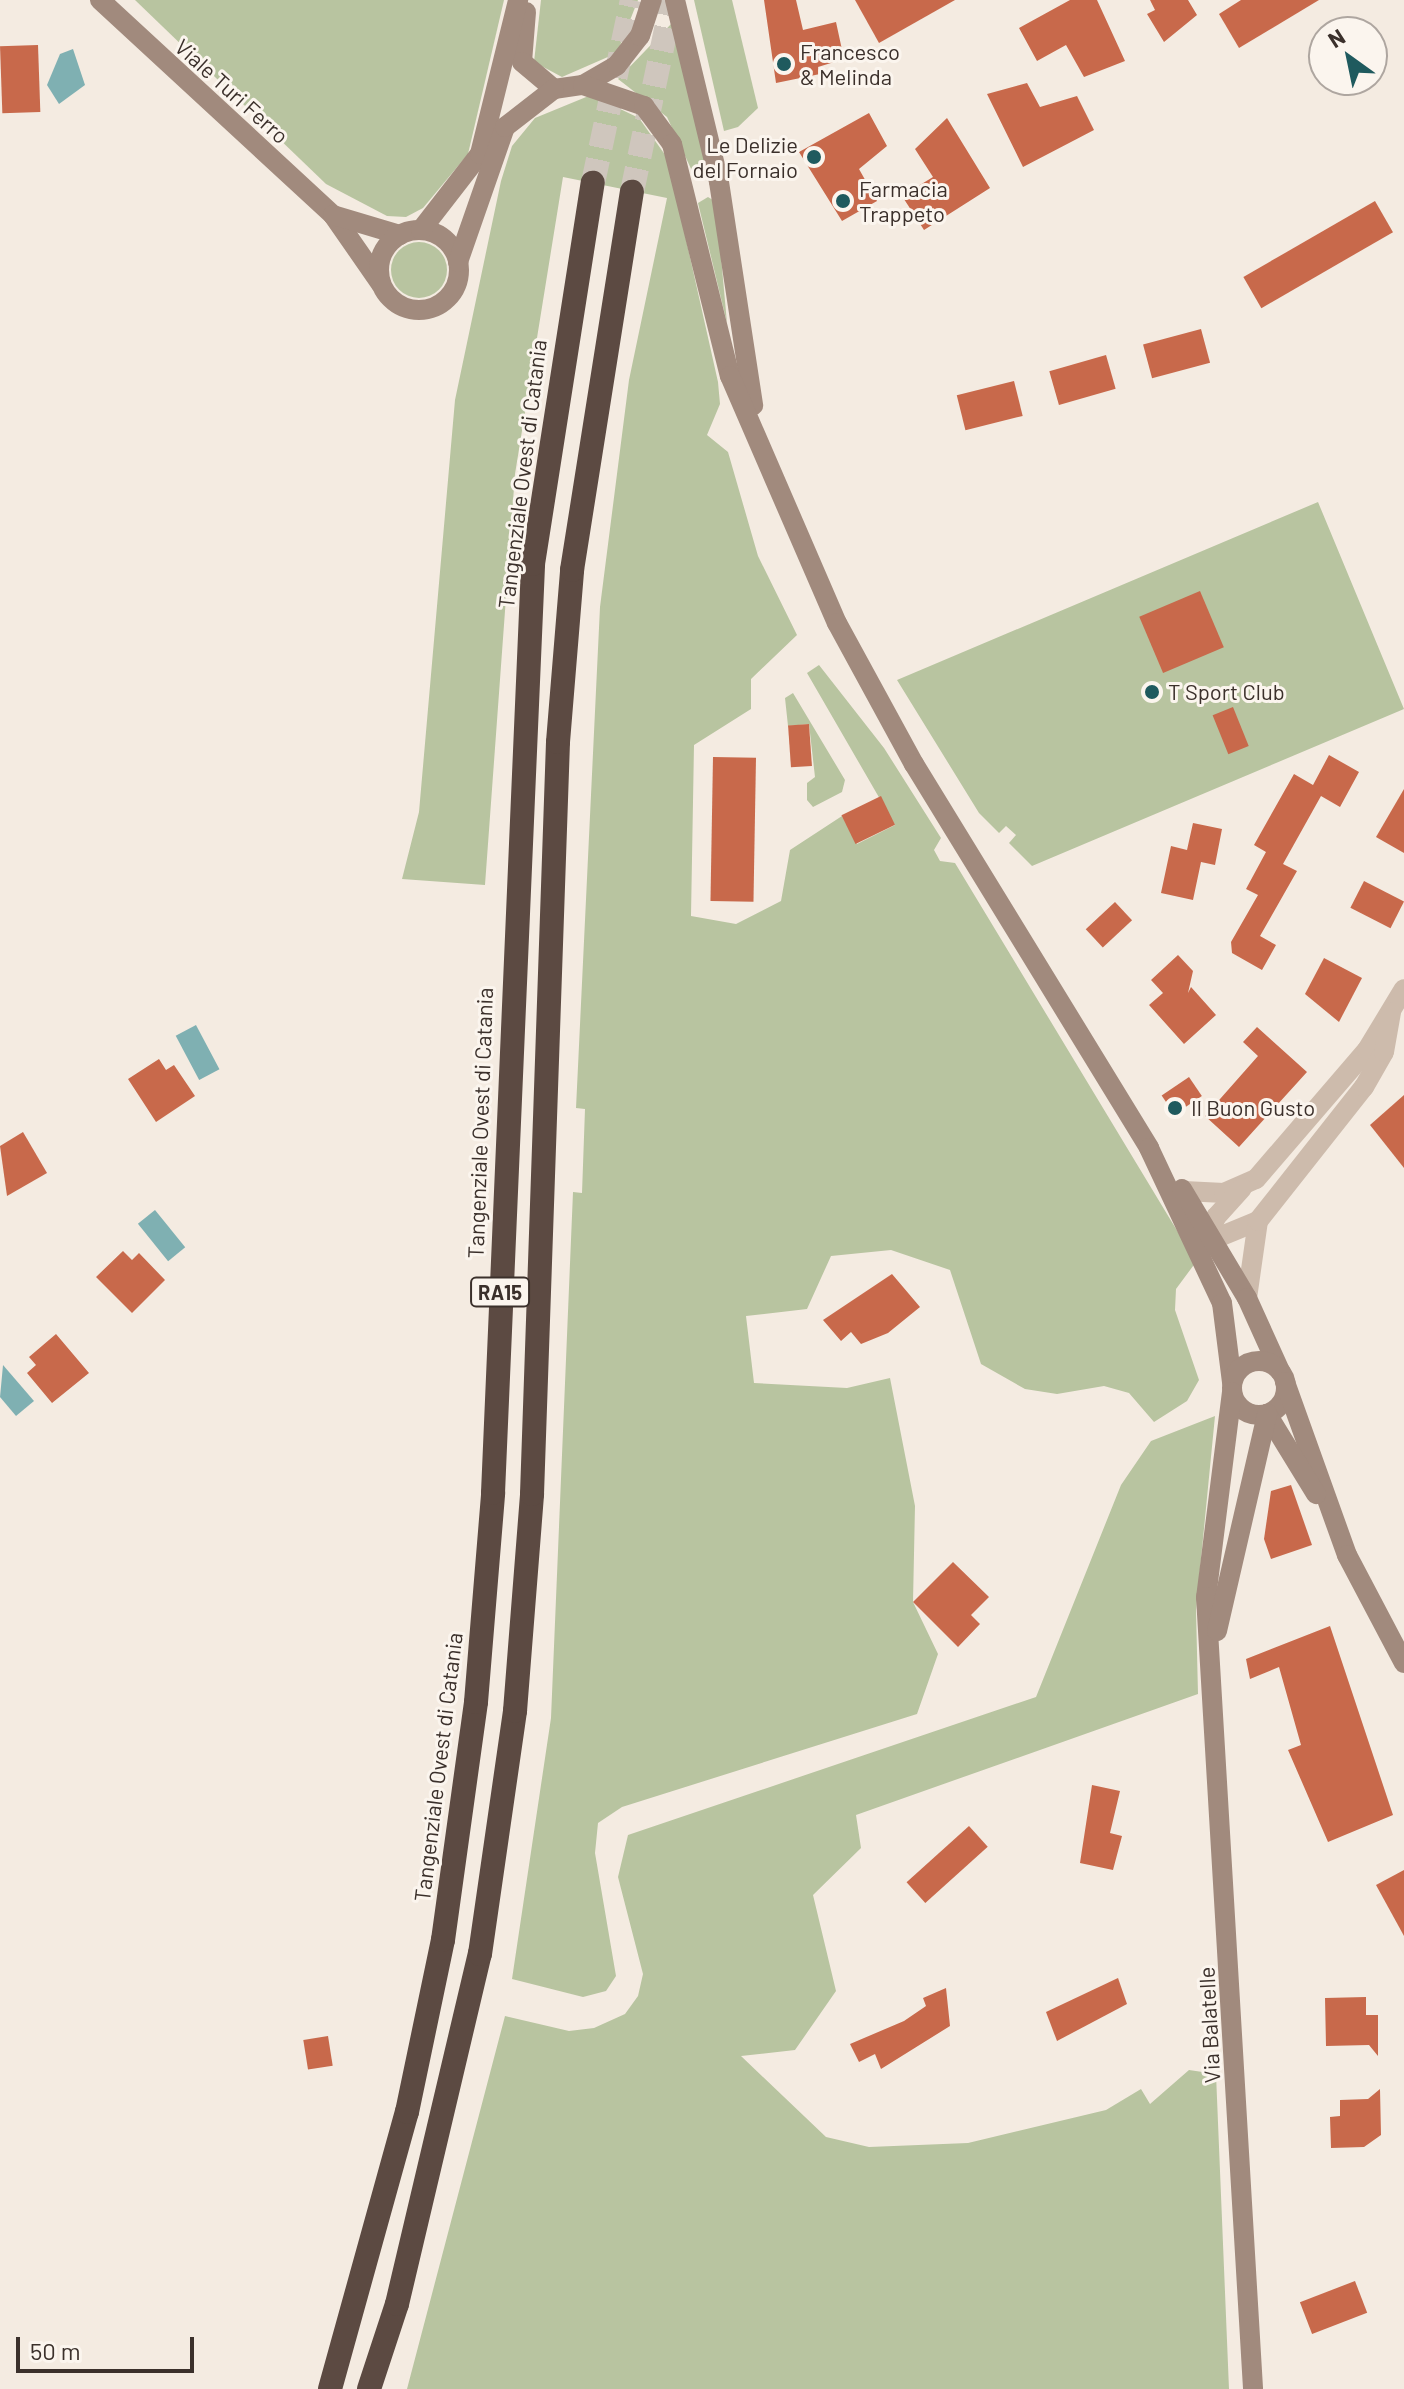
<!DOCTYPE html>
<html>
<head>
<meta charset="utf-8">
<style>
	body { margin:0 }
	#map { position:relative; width:1404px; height:2389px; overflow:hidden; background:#f4ebe1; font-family:Barlow,sans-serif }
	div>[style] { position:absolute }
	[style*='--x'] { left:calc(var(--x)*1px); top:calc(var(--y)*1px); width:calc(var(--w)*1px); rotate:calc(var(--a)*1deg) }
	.green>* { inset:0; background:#b8c4a0 }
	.round { border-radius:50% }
	.water>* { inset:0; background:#7fb0b2; transform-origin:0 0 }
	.building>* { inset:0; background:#c8694b; transform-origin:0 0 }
	.motorway-tunnel>* { height:24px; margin-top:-12px; transform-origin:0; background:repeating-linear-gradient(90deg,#cfc6bd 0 24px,transparent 0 36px) }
	.minor>* { height:20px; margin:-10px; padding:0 10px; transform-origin:10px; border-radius:10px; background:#cdbbac }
	.secondary>* { height:20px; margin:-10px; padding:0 10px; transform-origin:10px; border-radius:10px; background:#a18a7d }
	.secondary>.ring { margin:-10px; padding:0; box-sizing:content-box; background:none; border:20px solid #a18a7d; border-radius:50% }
	.motorway>* { height:24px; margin:-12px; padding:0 12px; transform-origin:12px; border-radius:12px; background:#5c4a42 }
	.dots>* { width:22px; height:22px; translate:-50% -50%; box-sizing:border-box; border:4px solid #fbf5ee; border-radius:50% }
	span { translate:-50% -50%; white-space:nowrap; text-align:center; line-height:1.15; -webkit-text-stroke:6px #fbf5ee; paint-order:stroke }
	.shield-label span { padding:2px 6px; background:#fbf5ee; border:2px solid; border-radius:6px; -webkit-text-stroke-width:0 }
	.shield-label { font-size:20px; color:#3b302b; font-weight:700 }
	.poi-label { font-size:22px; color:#3b302b }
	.left { translate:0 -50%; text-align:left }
	.right { translate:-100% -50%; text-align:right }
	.street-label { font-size:22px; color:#3b302b }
	.north { position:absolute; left:1308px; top:16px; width:80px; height:80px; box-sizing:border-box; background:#fbf5ee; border:2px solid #aea6a0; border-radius:50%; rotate:327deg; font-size:22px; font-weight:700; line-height:32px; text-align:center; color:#3b302b }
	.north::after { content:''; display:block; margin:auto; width:28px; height:36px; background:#1f5a5e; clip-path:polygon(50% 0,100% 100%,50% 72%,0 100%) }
	.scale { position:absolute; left:16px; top:2337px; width:178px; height:36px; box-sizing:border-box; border:4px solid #3b302b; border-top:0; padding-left:10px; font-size:24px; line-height:28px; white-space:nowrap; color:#3b302b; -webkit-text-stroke:6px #fbf5ee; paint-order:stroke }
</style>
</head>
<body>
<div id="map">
	<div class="green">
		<div style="clip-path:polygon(135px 0,504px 0,468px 154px,423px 208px,406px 217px,387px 216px,326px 184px)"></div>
		<div style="clip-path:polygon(541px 0,638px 0,617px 53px,562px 77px,534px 62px)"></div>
		<div style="clip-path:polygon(694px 0,732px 0,758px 108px,738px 127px,724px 131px)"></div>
		<div style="clip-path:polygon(672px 23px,708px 170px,703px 176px,693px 173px,667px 117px,618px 79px)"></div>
		<div style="clip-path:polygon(591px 95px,639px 118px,668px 159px,718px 382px,720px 404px,707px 435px,728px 452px,758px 556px,797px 635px,751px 679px,751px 709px,694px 745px,691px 916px,736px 924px,781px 901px,790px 850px,842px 816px,857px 844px,895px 825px,807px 673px,819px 665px,884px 748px,941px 838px,934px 850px,940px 861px,955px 863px,1196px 1262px,1176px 1289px,1175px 1310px,1199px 1380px,1187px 1401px,1154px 1422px,1129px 1393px,1104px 1386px,1057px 1394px,1025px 1389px,981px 1364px,950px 1270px,891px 1250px,831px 1256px,807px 1309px,746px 1316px,754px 1383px,847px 1388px,890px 1378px,915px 1506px,913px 1602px,938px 1654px,917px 1714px,622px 1807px,598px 1823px,595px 1853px,616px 1976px,606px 1991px,583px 1997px,512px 1979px,551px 1718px,573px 1192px,582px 1193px,585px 1109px,576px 1108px,600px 607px,629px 380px,667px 198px,563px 177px,515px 474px,485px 885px,402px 879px,419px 812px,455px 400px,501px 181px,512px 146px,535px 118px)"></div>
		<div style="clip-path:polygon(708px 197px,716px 202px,727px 323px,698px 203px)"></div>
		<div class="round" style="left:391px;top:242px;width:56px;height:56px"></div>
		<div style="clip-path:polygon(1318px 502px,1404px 709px,1032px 866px,1009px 843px,1016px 835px,1006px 826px,999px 833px,979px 813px,897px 680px)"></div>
		<div style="clip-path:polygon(793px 693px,845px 780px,842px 792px,813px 807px,807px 800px,807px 783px,815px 777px,809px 724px,788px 726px,785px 698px)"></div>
		<div style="clip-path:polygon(1215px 1416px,1196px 1610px,1198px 1694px,856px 1815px,861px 1848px,813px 1895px,836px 1991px,795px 2050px,741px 2056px,826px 2137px,869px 2147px,968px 2143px,1106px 2110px,1141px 2089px,1150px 2104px,1189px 2070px,1216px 2074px,1229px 2389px,407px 2389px,505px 2016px,569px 2031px,594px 2028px,625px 2014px,638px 1996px,643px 1974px,618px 1877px,628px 1835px,1036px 1697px,1121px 1485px,1151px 1441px)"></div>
	</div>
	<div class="water">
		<div style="clip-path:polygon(73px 49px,85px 85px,59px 104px,47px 85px,60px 54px)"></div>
		<div style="left:196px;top:1025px;width:50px;height:23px;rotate:62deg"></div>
		<div style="left:155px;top:1210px;width:48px;height:22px;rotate:51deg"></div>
		<div style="clip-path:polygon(3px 1365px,34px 1401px,16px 1416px,0 1397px)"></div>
	</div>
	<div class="building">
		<div style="clip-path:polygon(764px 0,796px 0,803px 30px,836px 22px,844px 59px,818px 67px,820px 74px,776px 83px)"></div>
		<div style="clip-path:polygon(855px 0,955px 0,879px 43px)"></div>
		<div style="clip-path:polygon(1070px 0,1097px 0,1125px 61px,1084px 77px,1066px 45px,1037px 61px,1019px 28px)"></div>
		<div style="clip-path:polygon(1150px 0,1188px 0,1197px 15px,1164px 42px,1147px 14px,1155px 10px)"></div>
		<div style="clip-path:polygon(1241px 0,1319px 0,1239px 48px,1219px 14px)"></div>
		<div style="left:38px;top:45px;width:67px;height:38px;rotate:88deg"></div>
		<div style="clip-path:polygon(1027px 83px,1040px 107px,1077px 96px,1094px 130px,1023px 167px,987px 94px)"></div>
		<div style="clip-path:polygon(869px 113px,887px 146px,859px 169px,877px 201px,842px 221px,799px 152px)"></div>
		<div style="clip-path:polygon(947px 118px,990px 188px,924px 230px,902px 196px,933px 177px,915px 149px)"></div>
		<div style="left:1375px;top:201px;width:36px;height:152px;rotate:60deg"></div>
		<div style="left:1201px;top:329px;width:35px;height:60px;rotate:75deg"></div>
		<div style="left:1106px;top:355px;width:35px;height:59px;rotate:74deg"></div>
		<div style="left:1014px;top:381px;width:36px;height:59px;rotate:76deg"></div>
		<div style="left:1200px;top:591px;width:61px;height:66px;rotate:67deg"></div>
		<div style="left:1233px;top:707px;width:42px;height:22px;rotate:68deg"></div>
		<div style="left:809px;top:724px;width:42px;height:21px;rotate:86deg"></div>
		<div style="clip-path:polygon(1329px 755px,1359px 772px,1340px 807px,1321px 796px,1283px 864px,1297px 871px,1260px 936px,1276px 945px,1262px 970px,1232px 953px,1231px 942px,1258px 895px,1246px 889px,1266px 852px,1254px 845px,1294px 774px,1313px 785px)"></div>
		<div style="left:713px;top:757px;width:43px;height:144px;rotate:1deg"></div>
		<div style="clip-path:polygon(1404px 789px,1404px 853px,1376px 837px)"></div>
		<div style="left:881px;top:796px;width:32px;height:44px;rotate:64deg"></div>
		<div style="clip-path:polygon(1193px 823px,1222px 829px,1215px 865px,1201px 862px,1193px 900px,1161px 893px,1171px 846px,1187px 850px)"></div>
		<div style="left:1364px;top:881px;width:45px;height:30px;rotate:27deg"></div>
		<div style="left:1115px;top:902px;width:25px;height:40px;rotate:47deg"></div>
		<div style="clip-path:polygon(1178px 955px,1193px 971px,1188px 993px,1191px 987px,1216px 1015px,1184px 1044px,1149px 1005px,1163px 993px,1151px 980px)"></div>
		<div style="clip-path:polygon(1324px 958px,1362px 978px,1339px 1022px,1305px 994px)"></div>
		<div style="clip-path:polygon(1257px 1027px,1307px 1072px,1239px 1147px,1205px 1116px,1258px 1056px,1243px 1042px)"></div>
		<div style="clip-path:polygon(159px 1059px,166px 1070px,174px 1065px,195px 1096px,156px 1122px,128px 1079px)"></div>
		<div style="left:1189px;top:1077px;width:23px;height:33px;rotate:56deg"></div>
		<div style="clip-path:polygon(1404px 1095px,1404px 1168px,1370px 1125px)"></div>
		<div style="clip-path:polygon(23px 1132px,47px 1173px,7px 1196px,0 1146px)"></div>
		<div style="clip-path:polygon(123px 1251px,132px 1260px,139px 1253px,165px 1280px,132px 1313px,96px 1277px)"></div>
		<div style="clip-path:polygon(892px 1274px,920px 1307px,888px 1333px,861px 1344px,851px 1332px,841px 1341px,823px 1320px)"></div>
		<div style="clip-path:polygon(56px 1334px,89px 1373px,52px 1403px,27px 1373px,36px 1365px,29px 1357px)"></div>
		<div style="clip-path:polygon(1291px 1485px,1312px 1545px,1271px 1559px,1264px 1539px,1271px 1491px)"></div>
		<div style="clip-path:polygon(953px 1562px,989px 1597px,971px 1615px,980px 1624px,958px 1647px,913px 1602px)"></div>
		<div style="clip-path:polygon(1330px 1626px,1393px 1815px,1328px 1842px,1288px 1750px,1301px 1745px,1279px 1667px,1250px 1679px,1246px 1659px)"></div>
		<div style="clip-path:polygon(1092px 1785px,1120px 1791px,1110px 1833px,1122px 1836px,1113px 1870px,1080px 1863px)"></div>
		<div style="left:969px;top:1826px;width:28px;height:84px;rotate:48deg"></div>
		<div style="clip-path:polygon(1404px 1870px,1404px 1936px,1376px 1885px)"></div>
		<div style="clip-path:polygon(1118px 1978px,1127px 2004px,1057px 2041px,1046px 2012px)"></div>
		<div style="clip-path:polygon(946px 1988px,950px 2026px,881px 2069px,875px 2054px,859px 2062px,850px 2044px,904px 2021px,926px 2006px,923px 1998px)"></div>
		<div style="clip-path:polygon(1366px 1997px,1366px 2015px,1378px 2015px,1378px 2056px,1369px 2045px,1326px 2046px,1325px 1998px)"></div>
		<div style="left:328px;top:2036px;width:30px;height:25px;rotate:81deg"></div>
		<div style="clip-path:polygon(1380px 2089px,1381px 2135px,1364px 2147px,1331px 2148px,1330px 2117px,1340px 2116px,1340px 2100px,1368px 2099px)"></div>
		<div style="left:1355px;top:2281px;width:34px;height:59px;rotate:69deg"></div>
	</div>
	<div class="motorway-tunnel">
		<div style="--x:593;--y:183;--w:187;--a:-78"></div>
		<div style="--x:632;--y:192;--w:196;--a:-78.2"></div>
	</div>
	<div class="minor">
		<div style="--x:1184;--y:1191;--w:40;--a:2.9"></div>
		<div style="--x:1224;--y:1193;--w:35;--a:-24"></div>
		<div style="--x:1256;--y:1179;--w:170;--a:-49.3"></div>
		<div style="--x:1367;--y:1050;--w:71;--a:-58.8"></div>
		<div style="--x:1197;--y:1228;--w:24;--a:22"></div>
		<div style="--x:1219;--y:1237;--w:42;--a:-22.3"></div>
		<div style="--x:1205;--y:1247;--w:32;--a:-70"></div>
		<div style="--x:1216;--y:1217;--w:39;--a:-48"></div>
		<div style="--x:1247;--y:1298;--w:78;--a:-81.9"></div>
		<div style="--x:1258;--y:1221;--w:171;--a:-51.7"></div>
		<div style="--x:1364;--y:1087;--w:40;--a:-60.3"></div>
		<div style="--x:1384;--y:1052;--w:40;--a:-80"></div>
	</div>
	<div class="secondary">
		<div style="--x:100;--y:0;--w:317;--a:42.7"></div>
		<div style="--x:333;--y:215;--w:84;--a:55.2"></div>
		<div style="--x:675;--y:0;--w:187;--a:76.4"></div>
		<div style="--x:719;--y:182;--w:226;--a:81.3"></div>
		<div style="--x:526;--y:12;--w:50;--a:94.6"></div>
		<div style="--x:522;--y:62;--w:42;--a:40.2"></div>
		<div style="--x:554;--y:89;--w:29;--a:-8"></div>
		<div style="--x:583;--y:85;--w:39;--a:-30"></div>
		<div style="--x:617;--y:65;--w:37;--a:-52"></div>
		<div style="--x:640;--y:36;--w:38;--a:-72"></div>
		<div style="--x:583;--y:85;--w:65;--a:19"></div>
		<div style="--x:644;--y:106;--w:47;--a:53.6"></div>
		<div style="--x:672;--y:144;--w:239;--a:76"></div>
		<div style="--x:730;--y:376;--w:269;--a:66.6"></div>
		<div style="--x:837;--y:623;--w:161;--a:61.4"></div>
		<div style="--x:914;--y:764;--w:450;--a:58.5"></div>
		<div style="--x:1149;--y:1148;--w:171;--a:64.8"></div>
		<div style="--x:1222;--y:1303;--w:80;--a:82.8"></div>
		<div style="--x:333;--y:215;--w:70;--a:16.6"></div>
		<div class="ring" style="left:379px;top:230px;width:60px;height:60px"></div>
		<div style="--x:421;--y:230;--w:96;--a:-52.2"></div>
		<div style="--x:480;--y:154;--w:159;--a:-76.1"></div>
		<div style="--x:458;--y:262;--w:143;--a:-70.8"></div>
		<div style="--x:505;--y:127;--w:62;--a:-37.8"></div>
		<div style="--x:1182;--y:1189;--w:127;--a:59.2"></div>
		<div style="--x:1247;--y:1298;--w:80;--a:65.7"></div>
		<div class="ring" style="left:1232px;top:1361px;width:34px;height:34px"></div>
		<div style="--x:1285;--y:1382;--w:184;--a:70.3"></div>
		<div style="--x:1347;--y:1555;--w:122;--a:62.2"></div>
		<div style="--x:1232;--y:1392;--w:207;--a:97.2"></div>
		<div style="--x:1206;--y:1597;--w:793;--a:86.6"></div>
		<div style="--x:1267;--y:1414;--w:94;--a:58.5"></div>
		<div style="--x:1217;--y:1631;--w:223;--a:-77"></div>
	</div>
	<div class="motorway">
		<div style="--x:330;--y:2389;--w:288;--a:-74.5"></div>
		<div style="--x:407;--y:2112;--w:176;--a:-78.2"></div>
		<div style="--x:443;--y:1940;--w:240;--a:-82.1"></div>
		<div style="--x:476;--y:1702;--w:210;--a:-85.3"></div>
		<div style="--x:493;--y:1493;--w:930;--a:-87.53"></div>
		<div style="--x:533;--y:564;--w:386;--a:-81.1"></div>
		<div style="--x:369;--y:2389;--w:89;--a:-71.8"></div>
		<div style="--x:397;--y:2304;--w:360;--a:-76.7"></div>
		<div style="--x:480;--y:1954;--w:246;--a:-81.8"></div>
		<div style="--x:515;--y:1711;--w:218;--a:-85.5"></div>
		<div style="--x:532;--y:1494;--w:752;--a:-88.02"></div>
		<div style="--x:558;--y:742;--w:173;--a:-85.3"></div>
		<div style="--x:572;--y:570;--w:383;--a:-81"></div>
	</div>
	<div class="dots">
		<div style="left:784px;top:64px;background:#1f5a5e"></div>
		<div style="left:814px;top:157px;background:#1f5a5e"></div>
		<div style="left:843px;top:201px;background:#1f5a5e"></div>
		<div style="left:1152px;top:692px;background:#1f5a5e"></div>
		<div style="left:1175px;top:1108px;background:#1f5a5e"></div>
	</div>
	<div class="shield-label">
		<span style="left:500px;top:1292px">RA15</span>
	</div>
	<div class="poi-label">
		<span class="left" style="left:800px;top:64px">Francesco<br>&amp; Melinda</span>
		<span class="right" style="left:798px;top:157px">Le Delizie<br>del Fornaio</span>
		<span class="left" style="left:859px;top:201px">Farmacia<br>Trappeto</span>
		<span class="left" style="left:1168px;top:692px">T Sport Club</span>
		<span class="left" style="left:1191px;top:1108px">Il Buon Gusto</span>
	</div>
	<div class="street-label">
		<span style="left:232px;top:91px;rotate:42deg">Viale Turi Ferro</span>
		<span style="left:522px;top:474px;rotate:-83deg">Tangenziale Ovest di Catania</span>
		<span style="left:480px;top:1123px;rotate:-88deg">Tangenziale Ovest di Catania</span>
		<span style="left:438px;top:1767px;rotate:-83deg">Tangenziale Ovest di Catania</span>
		<span style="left:1209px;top:2025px;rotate:-93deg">Via Balatelle</span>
	</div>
	<div class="north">N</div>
	<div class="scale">50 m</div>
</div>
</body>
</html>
